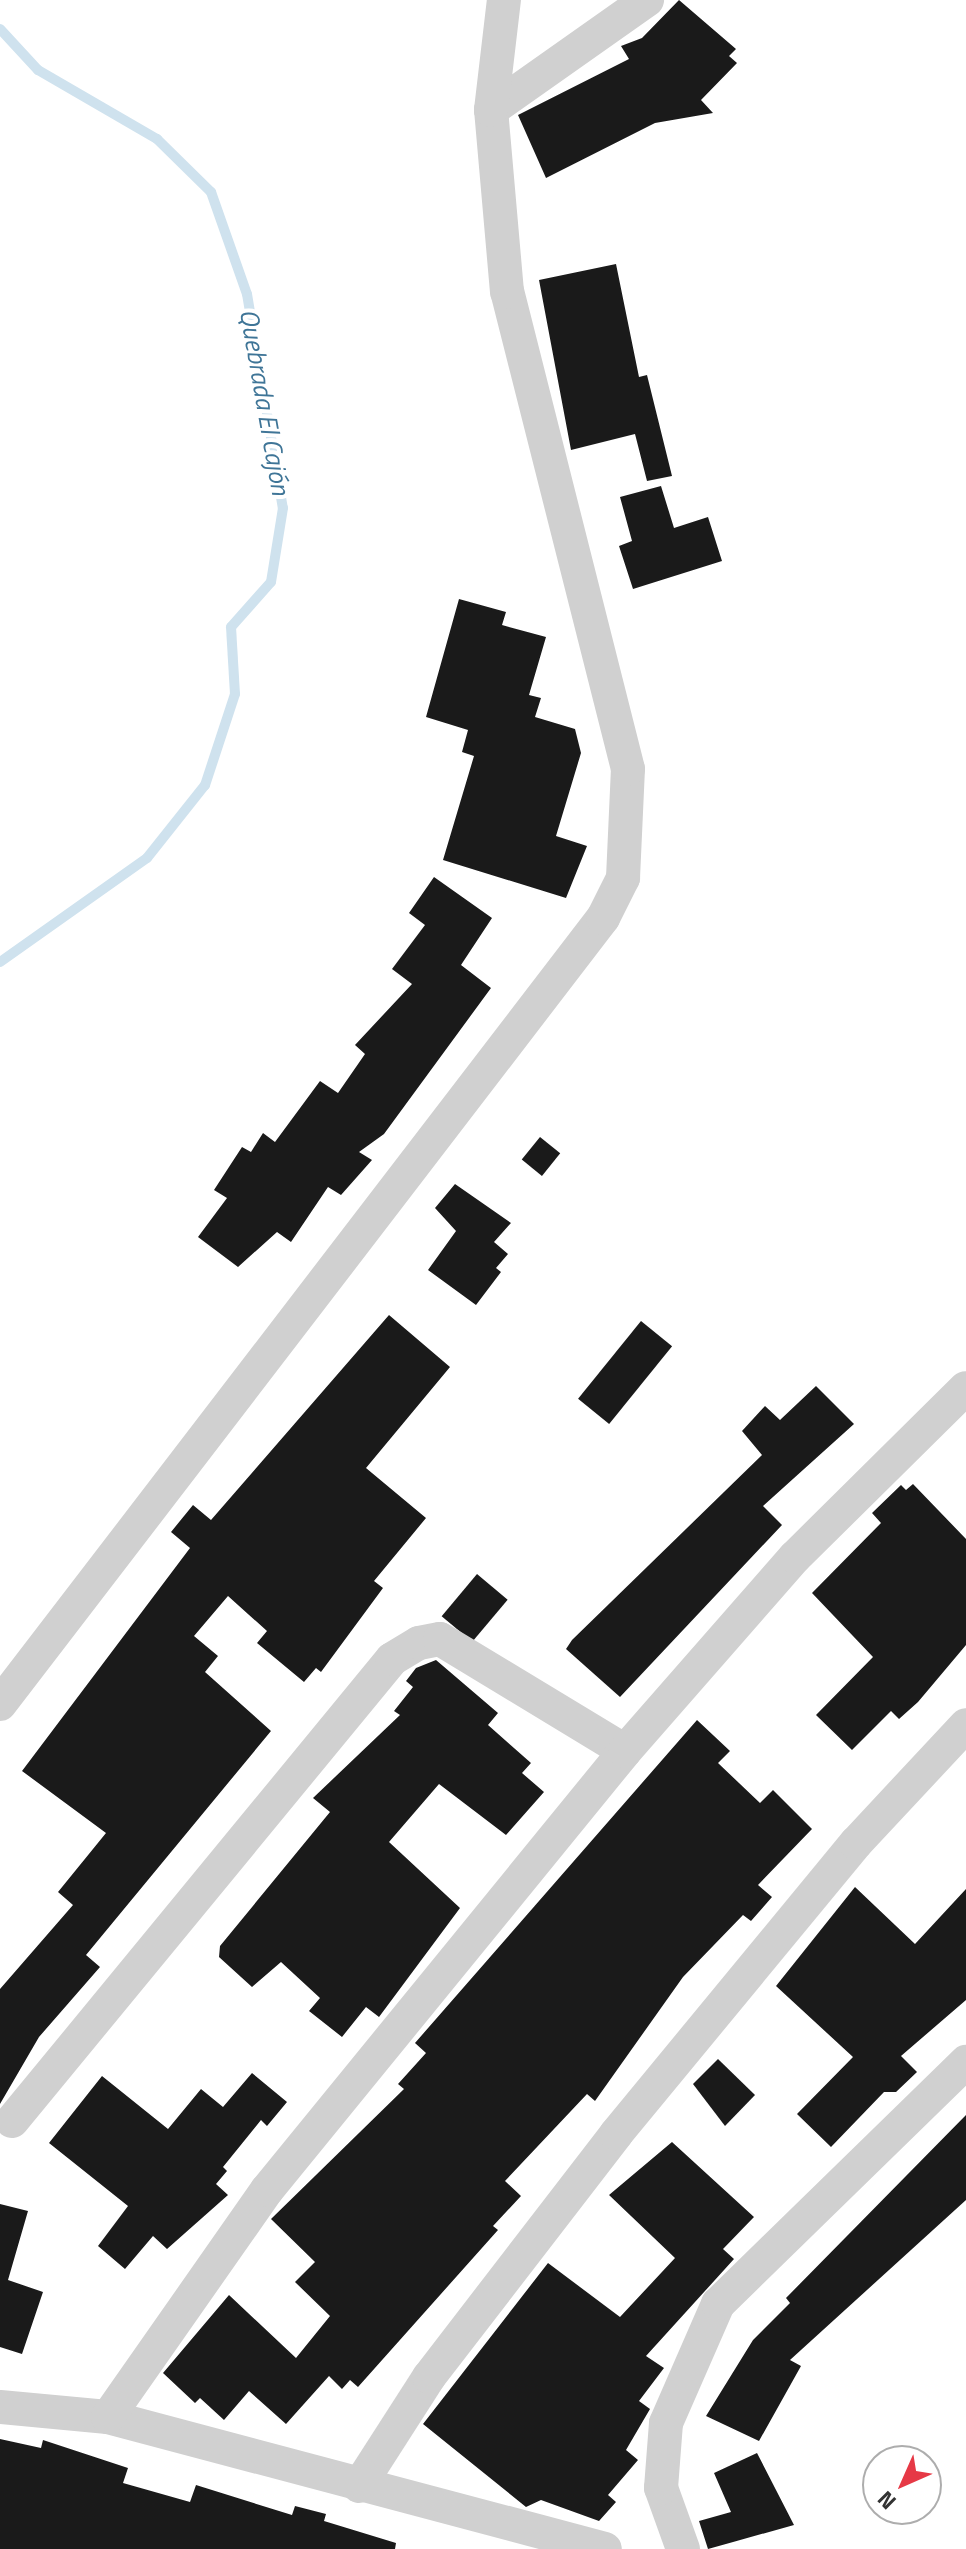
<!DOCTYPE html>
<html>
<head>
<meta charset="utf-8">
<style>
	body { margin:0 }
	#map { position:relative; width:966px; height:2549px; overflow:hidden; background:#fff; font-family:"Titillium Web",sans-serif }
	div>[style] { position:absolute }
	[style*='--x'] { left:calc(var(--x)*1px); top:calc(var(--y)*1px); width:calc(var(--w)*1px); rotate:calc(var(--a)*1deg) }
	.stream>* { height:10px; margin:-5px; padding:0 5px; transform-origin:5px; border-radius:5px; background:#cfe2ee }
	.building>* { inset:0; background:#1a1a1a; transform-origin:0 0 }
	.minor>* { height:34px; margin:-17px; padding:0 17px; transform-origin:17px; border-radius:17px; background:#d0d0d0 }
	span { translate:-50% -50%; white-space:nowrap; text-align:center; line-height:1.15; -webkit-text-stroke:8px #fff; paint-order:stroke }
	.water-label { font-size:26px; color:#3f7597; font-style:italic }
	.north { position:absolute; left:862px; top:2445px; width:80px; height:80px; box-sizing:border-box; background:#fff; border:2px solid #adadad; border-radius:50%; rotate:225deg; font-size:22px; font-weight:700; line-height:32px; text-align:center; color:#333 }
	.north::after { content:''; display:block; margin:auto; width:28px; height:36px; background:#e63946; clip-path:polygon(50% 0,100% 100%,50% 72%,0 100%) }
</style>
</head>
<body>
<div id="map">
	<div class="stream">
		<div style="--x:0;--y:29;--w:56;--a:47.2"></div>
		<div style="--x:38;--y:70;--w:138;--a:30.1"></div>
		<div style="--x:157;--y:139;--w:76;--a:44.5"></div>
		<div style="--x:211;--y:192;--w:108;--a:70.6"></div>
		<div style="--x:247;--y:294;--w:217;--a:80.5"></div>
		<div style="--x:283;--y:508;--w:75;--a:99.2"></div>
		<div style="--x:271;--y:582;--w:60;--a:131.6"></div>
		<div style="--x:231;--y:627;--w:67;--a:86.6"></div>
		<div style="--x:235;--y:694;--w:96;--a:108.2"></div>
		<div style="--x:205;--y:785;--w:93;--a:128.5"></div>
		<div style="--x:147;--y:858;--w:180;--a:144.7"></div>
	</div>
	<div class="building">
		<div style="clip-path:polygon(679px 0,736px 49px,729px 56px,737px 63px,701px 100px,713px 113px,655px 123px,546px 178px,518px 115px,629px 59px,621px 46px,642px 38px)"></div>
		<div style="clip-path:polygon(616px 264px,639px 377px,647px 375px,672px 476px,647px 481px,635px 434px,571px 450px,539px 280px)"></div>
		<div style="clip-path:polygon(661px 486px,674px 528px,708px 517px,722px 561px,633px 589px,619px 546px,632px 541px,620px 497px)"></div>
		<div style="clip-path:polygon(459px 599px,506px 612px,502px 625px,546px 637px,529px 695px,541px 698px,535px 717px,575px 729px,581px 753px,556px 836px,587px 846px,566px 898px,443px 860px,474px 756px,462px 752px,468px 730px,426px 717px)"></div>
		<div style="clip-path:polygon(434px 877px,492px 918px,461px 965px,491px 988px,384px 1134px,359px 1152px,372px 1160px,341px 1195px,328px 1187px,291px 1242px,277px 1232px,238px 1267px,198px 1237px,227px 1198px,214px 1190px,242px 1147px,251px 1152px,263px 1133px,275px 1142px,320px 1081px,338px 1093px,365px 1054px,355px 1045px,412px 984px,392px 969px,425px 925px,409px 913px)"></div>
		<div style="left:540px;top:1137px;width:26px;height:29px;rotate:39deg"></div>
		<div style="clip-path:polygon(455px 1184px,511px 1223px,494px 1242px,508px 1254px,496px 1268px,501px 1272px,476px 1305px,428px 1270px,456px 1231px,435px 1208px)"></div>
		<div style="clip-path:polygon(389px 1315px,450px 1367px,366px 1468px,426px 1518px,374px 1581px,383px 1588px,321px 1672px,316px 1668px,304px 1682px,257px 1643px,267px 1631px,228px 1596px,194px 1636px,218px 1656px,205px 1672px,271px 1731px,86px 1955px,100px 1967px,39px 2037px,0 2104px,0 1989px,73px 1905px,58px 1892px,106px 1833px,22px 1771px,190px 1548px,171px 1532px,193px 1505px,211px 1520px)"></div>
		<div style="left:641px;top:1321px;width:40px;height:100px;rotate:39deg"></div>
		<div style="clip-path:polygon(816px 1386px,854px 1424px,763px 1506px,782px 1525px,620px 1697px,566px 1649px,572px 1640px,762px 1455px,742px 1431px,765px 1406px,780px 1420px)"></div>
		<div style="clip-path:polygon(913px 1484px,966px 1539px,966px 1645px,918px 1702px,899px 1719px,891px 1711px,852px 1750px,816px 1715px,873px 1657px,812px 1593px,881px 1523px,872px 1513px,901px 1485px,906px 1490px)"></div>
		<div style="left:477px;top:1574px;width:40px;height:55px;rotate:40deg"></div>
		<div style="clip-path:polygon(436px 1660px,498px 1713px,488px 1725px,531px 1763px,522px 1773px,544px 1792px,506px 1835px,439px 1784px,389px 1842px,460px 1908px,379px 2017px,366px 2007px,342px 2037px,309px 2011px,320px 1998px,281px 1962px,252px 1987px,219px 1957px,220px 1946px,330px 1812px,313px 1798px,400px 1715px,394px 1711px,413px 1687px,406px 1681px,416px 1668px)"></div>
		<div style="clip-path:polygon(697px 1720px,730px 1751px,718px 1763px,760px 1803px,773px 1790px,812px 1829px,758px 1885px,772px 1897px,751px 1921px,743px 1915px,683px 1977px,595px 2101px,587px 2094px,505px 2181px,521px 2196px,493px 2226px,498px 2230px,358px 2387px,350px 2380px,342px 2389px,329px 2376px,286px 2424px,249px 2391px,224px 2420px,200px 2398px,195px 2403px,163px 2373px,229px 2295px,296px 2358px,330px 2316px,295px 2282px,315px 2262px,271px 2219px,404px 2089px,398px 2084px,426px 2053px,415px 2043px)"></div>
		<div style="clip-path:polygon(855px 1887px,915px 1944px,966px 1889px,966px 2000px,901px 2056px,917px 2072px,896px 2092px,884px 2092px,831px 2147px,797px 2114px,853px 2057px,776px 1986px)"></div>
		<div style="clip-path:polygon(718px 2059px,755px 2095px,725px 2126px,693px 2084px)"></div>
		<div style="clip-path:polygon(252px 2073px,287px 2102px,267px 2126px,261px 2120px,223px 2167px,227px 2171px,216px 2184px,228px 2195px,167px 2249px,153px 2236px,125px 2269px,98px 2246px,128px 2206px,49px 2143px,102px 2076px,168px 2129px,201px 2089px,223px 2107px)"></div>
		<div style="clip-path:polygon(966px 2115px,966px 2200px,790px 2360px,801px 2366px,759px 2441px,706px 2416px,753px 2340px,790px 2303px,786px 2298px)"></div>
		<div style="clip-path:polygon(672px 2142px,754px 2217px,723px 2249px,734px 2259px,646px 2356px,664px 2368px,639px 2401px,650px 2409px,626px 2450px,638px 2460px,608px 2495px,616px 2502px,599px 2521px,541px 2500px,526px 2507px,423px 2424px,548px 2263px,620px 2317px,675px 2258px,609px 2195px)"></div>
		<div style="clip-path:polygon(0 2204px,28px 2211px,8px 2280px,43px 2292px,22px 2354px,0 2347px)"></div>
		<div style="clip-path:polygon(0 2439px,41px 2448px,43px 2440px,128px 2468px,123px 2483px,190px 2502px,196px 2485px,292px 2515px,295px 2506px,326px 2514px,324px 2521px,396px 2543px,395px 2549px,0 2549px)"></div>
		<div style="clip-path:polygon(757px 2453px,794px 2525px,708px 2549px,699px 2521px,731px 2512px,714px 2473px)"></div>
	</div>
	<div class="minor">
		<div style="--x:491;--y:110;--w:191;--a:-35.2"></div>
		<div style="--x:0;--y:1704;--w:991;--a:-52.51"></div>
		<div style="--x:603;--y:918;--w:45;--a:-63.4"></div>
		<div style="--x:623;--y:878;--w:109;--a:-87.4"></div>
		<div style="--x:628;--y:769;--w:492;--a:-104.2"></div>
		<div style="--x:507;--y:292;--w:183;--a:-95"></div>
		<div style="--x:491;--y:110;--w:111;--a:-83.3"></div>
		<div style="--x:12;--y:2121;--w:598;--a:-50.56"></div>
		<div style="--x:392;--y:1659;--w:31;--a:-31"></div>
		<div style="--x:419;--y:1643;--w:21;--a:-11"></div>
		<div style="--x:440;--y:1639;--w:216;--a:31.2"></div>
		<div style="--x:0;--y:2407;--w:108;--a:5.3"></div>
		<div style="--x:108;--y:2417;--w:514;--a:14.87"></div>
		<div style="--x:108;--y:2417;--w:277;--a:-55"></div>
		<div style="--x:267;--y:2190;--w:566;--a:-50.8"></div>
		<div style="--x:625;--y:1751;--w:258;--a:-48.8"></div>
		<div style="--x:795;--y:1557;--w:240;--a:-44.7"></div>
		<div style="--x:359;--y:2486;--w:130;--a:-57.3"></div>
		<div style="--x:429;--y:2377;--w:307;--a:-52.4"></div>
		<div style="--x:616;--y:2134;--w:377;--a:-50.5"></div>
		<div style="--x:856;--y:1843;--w:161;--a:-47"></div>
		<div style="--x:683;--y:2549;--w:65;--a:-109.8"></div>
		<div style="--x:661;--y:2488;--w:65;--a:-85.6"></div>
		<div style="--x:666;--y:2423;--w:130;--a:-66.4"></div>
		<div style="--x:718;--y:2304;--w:347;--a:-44.3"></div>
	</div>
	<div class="water-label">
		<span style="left:265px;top:402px;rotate:80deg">Quebrada El Cajón</span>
	</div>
	<div class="north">N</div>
</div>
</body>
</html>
